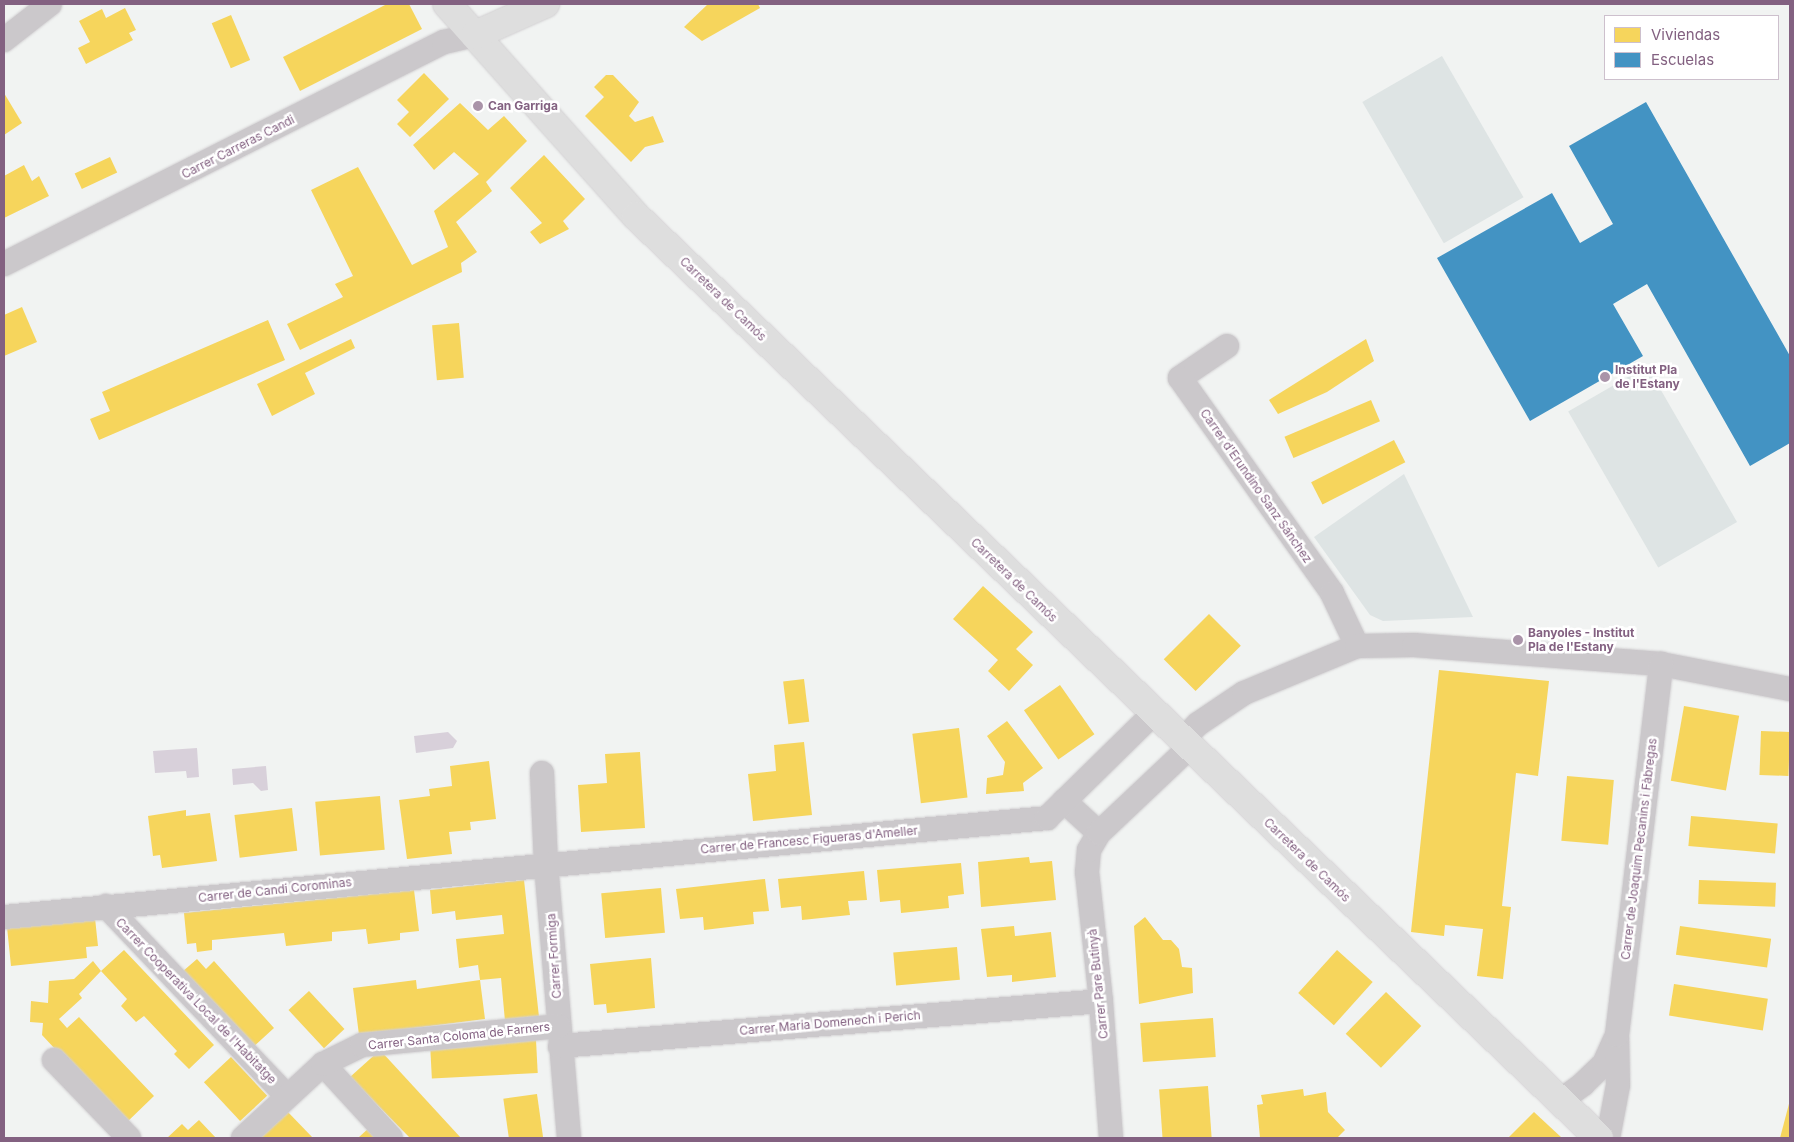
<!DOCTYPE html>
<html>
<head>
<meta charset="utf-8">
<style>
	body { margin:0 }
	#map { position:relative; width:1794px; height:1142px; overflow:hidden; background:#f1f3f2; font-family:Inter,sans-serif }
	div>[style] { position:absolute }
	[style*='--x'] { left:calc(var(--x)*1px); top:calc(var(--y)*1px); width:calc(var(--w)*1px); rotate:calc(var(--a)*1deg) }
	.green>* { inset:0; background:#dee4e4; transform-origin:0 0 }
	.water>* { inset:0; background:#d8d0da }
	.homes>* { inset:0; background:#f6d55c; transform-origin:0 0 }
	.schools>* { inset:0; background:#4393c3 }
	.roads { filter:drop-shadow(0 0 1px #d2d0d2) drop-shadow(0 0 1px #d2d0d2) }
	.street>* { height:24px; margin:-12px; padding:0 12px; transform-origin:12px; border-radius:12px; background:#cbc8cb }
	.secondary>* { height:28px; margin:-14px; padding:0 14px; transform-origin:14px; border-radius:14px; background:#dedede }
	.dots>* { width:14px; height:14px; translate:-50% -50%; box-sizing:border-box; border:2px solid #fff; border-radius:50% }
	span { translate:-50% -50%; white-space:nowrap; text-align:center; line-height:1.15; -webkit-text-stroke:5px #fff; paint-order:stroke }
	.poi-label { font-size:12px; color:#836181; font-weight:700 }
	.left { translate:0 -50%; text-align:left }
	.street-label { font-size:12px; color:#836181 }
	.frame { position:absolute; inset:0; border:5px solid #836181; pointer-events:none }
	.legend { position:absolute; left:1604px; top:15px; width:175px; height:65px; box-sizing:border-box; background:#fff; border:1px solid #cdc0cd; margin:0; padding:6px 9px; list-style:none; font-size:15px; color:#836181 }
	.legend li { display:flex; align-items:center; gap:10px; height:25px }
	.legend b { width:25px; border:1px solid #cdc0cd }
</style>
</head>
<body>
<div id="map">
	<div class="green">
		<div style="left:1442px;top:56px;width:163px;height:92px;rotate:60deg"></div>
		<div style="left:1647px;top:366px;width:180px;height:91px;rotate:60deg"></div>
		<div style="clip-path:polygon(1404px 474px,1473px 617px,1383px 621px,1370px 615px,1314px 537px)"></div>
	</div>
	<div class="water">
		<div style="clip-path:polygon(448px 732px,457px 741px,453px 748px,416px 753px,414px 736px)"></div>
		<div style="clip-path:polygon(197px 748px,199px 777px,187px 778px,186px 771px,155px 773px,153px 751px)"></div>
		<div style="clip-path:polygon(266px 766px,268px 790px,261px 791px,253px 783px,233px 785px,232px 769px)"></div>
	</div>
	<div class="homes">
		<div style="clip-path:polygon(387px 4px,409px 4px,422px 29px,300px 91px,283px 57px)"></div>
		<div style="clip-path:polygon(708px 4px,758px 4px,760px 8px,702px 41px,684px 27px)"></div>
		<div style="clip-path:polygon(125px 8px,136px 30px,129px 33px,133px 40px,86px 64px,78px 48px,90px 42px,79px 21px,102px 9px,106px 18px)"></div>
		<div style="left:231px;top:15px;width:49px;height:21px;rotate:67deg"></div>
		<div style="clip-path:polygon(424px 73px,449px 99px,410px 137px,397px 124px,409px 112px,397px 100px)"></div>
		<div style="clip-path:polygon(606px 75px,613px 75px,639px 102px,629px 116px,635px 122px,653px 116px,664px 142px,645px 147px,631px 162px,585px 116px,604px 97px,594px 87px)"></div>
		<div style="clip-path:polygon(4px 93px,22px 123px,4px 135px)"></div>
		<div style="clip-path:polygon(460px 103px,488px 130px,504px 116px,527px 141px,486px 182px,492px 191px,456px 222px,477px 252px,461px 263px,462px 272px,300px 350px,287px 324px,343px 297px,335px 284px,353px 276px,311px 190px,358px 167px,412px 265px,448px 247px,434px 211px,479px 174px,454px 152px,434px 170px,413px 145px)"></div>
		<div style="clip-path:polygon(544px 155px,585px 199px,563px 221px,569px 229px,540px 244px,530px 232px,542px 223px,510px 188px)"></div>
		<div style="left:110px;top:157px;width:17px;height:39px;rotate:65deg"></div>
		<div style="clip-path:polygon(24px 165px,32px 181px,39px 176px,49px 196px,4px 218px,4px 176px)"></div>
		<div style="clip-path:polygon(22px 307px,37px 342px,4px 356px,4px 315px)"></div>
		<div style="clip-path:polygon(268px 320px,285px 360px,99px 440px,90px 419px,110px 411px,102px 392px)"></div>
		<div style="left:459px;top:323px;width:55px;height:27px;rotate:85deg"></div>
		<div style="clip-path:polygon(351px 339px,355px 348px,305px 373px,315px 394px,272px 416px,257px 384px)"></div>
		<div style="clip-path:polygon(1366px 339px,1374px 361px,1327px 392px,1278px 414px,1269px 400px)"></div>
		<div style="left:1371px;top:400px;width:23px;height:94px;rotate:67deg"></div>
		<div style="left:1394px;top:440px;width:25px;height:93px;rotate:63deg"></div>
		<div style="clip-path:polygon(983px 586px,1033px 632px,1016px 649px,1033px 665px,1009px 691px,988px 671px,998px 660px,953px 619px)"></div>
		<div style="left:1209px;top:614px;width:45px;height:64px;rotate:45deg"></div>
		<div style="clip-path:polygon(1439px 670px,1549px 681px,1538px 776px,1516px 773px,1502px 906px,1511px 907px,1503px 979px,1477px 976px,1483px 929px,1445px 925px,1444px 936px,1411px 932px)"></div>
		<div style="left:804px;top:679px;width:43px;height:21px;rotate:83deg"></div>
		<div style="left:1060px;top:685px;width:60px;height:44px;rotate:55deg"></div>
		<div style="left:1684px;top:706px;width:56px;height:76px;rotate:10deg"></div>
		<div style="clip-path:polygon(1007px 721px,1043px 768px,1023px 783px,1024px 791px,986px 794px,987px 778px,1003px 775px,1005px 762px,987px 736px)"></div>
		<div style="left:959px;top:728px;width:70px;height:47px;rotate:83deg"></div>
		<div style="left:1761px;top:731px;width:29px;height:44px;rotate:2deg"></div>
		<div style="clip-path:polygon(804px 742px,812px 815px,753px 821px,748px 774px,776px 771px,774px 745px)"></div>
		<div style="clip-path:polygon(640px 752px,645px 828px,581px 832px,578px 785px,607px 783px,605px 754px)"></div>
		<div style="clip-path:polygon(489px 761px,496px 819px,470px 822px,471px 830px,449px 832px,452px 854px,407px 859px,399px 800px,430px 796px,429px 789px,452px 786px,450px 766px)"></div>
		<div style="left:1567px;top:776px;width:47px;height:65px;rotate:5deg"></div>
		<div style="left:380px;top:796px;width:54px;height:65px;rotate:85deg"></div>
		<div style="left:292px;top:808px;width:43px;height:58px;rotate:83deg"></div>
		<div style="clip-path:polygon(186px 810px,186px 816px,210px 813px,217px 861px,162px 868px,160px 855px,153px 856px,148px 816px)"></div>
		<div style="left:1691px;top:816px;width:87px;height:30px;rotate:5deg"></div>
		<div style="clip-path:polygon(1029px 857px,1030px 863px,1052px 861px,1056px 900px,981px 907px,978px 862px)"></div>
		<div style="clip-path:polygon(961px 863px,964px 894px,948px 896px,949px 908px,901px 913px,900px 900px,880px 902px,877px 870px)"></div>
		<div style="clip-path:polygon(864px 871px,867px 900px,848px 901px,850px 915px,802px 920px,801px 906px,781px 908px,778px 879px)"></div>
		<div style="clip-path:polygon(765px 879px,769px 911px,753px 912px,754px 924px,704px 930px,703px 917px,680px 919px,676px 889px)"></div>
		<div style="clip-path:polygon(524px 880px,539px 1017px,505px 1021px,501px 978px,480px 980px,478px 965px,459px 968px,456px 939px,504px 934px,502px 915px,456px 920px,455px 911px,432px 914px,430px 890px)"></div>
		<div style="left:1699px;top:880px;width:77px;height:24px;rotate:2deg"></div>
		<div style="left:661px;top:888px;width:45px;height:60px;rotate:85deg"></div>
		<div style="clip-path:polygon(414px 890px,419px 931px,400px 933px,400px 940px,368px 944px,366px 929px,332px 932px,332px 941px,286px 946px,284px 933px,212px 940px,212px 950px,197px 952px,196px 943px,187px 944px,184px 913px)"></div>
		<div style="clip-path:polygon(1145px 917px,1163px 940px,1171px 940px,1179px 949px,1182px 967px,1192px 968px,1193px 993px,1139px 1004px,1134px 926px)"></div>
		<div style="clip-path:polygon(95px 918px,98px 946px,86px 947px,87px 958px,11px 966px,7px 927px)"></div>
		<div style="clip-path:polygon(1014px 926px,1015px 936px,1051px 932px,1056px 977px,1012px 982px,1012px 975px,987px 977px,981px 929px)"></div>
		<div style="left:1680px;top:926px;width:92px;height:29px;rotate:8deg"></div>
		<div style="left:957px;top:947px;width:33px;height:64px;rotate:85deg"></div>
		<div style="clip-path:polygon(124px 950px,214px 1045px,189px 1069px,174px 1054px,177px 1051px,144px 1016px,136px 1022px,121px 1006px,127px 999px,101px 971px)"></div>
		<div style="left:1337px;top:950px;width:48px;height:58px;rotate:42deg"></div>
		<div style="clip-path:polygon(651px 958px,655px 1008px,607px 1013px,606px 1004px,594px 1005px,590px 964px)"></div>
		<div style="clip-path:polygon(197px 959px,206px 969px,214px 961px,274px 1028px,251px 1049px,182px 972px)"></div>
		<div style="clip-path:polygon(93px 961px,101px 971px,79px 994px,82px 998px,59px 1019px,67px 1028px,79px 1017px,154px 1096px,125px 1124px,42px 1035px,43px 1023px,30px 1022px,31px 1001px,48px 1003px,49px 981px,74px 979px)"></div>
		<div style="clip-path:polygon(416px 980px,417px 989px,480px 980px,485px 1019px,359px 1035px,353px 988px)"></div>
		<div style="left:1674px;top:984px;width:95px;height:32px;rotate:9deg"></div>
		<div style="left:309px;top:991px;width:52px;height:28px;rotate:47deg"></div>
		<div style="left:1386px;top:992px;width:49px;height:58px;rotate:44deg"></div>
		<div style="left:1213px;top:1018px;width:39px;height:73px;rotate:86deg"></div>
		<div style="left:536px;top:1040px;width:33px;height:106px;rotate:87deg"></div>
		<div style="clip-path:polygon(380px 1050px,461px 1138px,410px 1138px,350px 1077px)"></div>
		<div style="left:231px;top:1057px;width:53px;height:37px;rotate:47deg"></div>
		<div style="left:1208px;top:1086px;width:52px;height:49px;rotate:86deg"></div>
		<div style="clip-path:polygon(1303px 1089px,1304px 1096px,1326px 1092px,1328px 1112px,1345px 1130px,1337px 1138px,1260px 1138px,1257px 1105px,1263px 1104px,1261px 1095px)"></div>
		<div style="left:537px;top:1094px;width:44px;height:34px;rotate:82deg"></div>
		<div style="clip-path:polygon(1790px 1100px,1790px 1138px,1780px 1138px)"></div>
		<div style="clip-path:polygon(285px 1109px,313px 1138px,260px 1138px)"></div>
		<div style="clip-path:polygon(1534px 1112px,1562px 1138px,1508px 1138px)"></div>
		<div style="clip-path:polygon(199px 1120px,216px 1138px,167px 1138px,182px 1124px,188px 1130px)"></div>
		<div style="clip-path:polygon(370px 1127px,381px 1138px,358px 1138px)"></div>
	</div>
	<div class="schools">
		<div style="clip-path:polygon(1646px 102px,1790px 356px,1790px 443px,1750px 466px,1647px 284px,1613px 304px,1643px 356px,1530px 421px,1437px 258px,1552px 193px,1580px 243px,1613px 224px,1569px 146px)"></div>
	</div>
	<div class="roads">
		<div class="street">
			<div style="--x:4;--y:40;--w:58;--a:-38"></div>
			<div style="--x:4;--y:264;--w:493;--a:-26.8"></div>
			<div style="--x:444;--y:42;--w:32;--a:-13"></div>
			<div style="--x:1227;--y:346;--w:57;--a:145.8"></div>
			<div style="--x:1180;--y:378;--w:263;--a:54.7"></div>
			<div style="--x:1332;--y:593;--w:59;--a:64.7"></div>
			<div style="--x:1182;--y:740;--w:23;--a:-45"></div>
			<div style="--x:1198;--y:724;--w:55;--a:-34"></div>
			<div style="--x:1244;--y:693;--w:122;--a:-22.6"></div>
			<div style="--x:1357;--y:646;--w:57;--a:-1"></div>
			<div style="--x:1414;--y:645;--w:248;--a:4.4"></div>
			<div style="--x:1661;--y:664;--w:131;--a:11"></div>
			<div style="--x:542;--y:773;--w:91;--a:87.5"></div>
			<div style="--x:546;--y:864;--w:275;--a:85.2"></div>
			<div style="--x:1064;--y:801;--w:47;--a:42.4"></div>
			<div style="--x:106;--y:906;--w:262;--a:46.4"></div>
			<div style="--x:4;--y:917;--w:1048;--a:-5.42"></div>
			<div style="--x:1047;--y:818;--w:150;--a:-44.5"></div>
			<div style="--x:560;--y:1046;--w:543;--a:-4.75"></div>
			<div style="--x:54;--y:1060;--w:108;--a:46.1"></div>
			<div style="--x:323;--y:1064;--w:100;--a:47.4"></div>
			<div style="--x:1560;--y:1101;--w:29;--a:-36"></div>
			<div style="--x:1583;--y:1084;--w:29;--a:-44"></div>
			<div style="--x:1604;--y:1064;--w:27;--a:-66"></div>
			<div style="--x:243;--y:1138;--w:109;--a:-42.8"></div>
			<div style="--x:323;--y:1064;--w:43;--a:-26"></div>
			<div style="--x:362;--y:1045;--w:197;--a:-5.5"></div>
			<div style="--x:1111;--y:1138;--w:137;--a:-94.2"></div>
			<div style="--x:1101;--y:1001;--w:130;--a:-96.2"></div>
			<div style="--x:1087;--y:872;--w:22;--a:-85"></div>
			<div style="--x:1089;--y:850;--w:20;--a:-60"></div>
			<div style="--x:1099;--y:833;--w:125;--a:-43.4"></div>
			<div style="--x:1608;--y:1138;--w:54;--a:-79.3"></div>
			<div style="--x:1618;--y:1085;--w:50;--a:-91.1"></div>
			<div style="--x:1617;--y:1035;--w:374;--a:-83.2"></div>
		</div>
		<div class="secondary">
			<div style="--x:447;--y:4;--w:284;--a:48.3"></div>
			<div style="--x:636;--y:216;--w:1333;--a:43.75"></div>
			<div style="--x:475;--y:35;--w:77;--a:-23.9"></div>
		</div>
	</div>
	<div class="dots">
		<div style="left:478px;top:106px;background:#aa94a9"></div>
		<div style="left:1605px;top:377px;background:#aa94a9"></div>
		<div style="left:1518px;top:640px;background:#aa94a9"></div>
	</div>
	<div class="poi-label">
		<span class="left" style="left:488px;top:106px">Can Garriga</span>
		<span class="left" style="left:1615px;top:377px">Institut Pla<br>de l'Estany</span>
		<span class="left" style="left:1528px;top:640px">Banyoles - Institut<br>Pla de l'Estany</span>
	</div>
	<div class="street-label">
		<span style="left:238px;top:147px;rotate:-27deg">Carrer Carreras Candi</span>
		<span style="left:723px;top:299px;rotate:44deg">Carretera de Camós</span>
		<span style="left:1256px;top:486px;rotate:55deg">Carrer d'Erundino Sanz Sánchez</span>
		<span style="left:1014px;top:580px;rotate:44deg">Carretera de Camós</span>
		<span style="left:809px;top:840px;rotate:-5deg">Carrer de Francesc Figueras d'Ameller</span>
		<span style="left:1639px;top:849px;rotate:-83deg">Carrer de Joaquim Pecanins i Fàbregas</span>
		<span style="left:1307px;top:860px;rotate:44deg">Carretera de Camós</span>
		<span style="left:275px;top:890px;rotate:-6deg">Carrer de Candi Corominas</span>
		<span style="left:554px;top:956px;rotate:-94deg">Carrer Formiga</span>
		<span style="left:1098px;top:984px;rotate:-96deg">Carrer Pare Butinyà</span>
		<span style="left:196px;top:1001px;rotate:46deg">Carrer Cooperativa Local de l'Habitatge</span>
		<span style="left:830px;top:1023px;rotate:-5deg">Carrer Maria Domenech i Perich</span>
		<span style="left:459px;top:1036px;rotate:-6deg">Carrer Santa Coloma de Farners</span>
	</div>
	<div class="frame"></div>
	<ul class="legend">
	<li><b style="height:14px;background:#f6d55c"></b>Viviendas</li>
	<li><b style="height:14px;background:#4393c3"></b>Escuelas</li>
	</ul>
</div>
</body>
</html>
